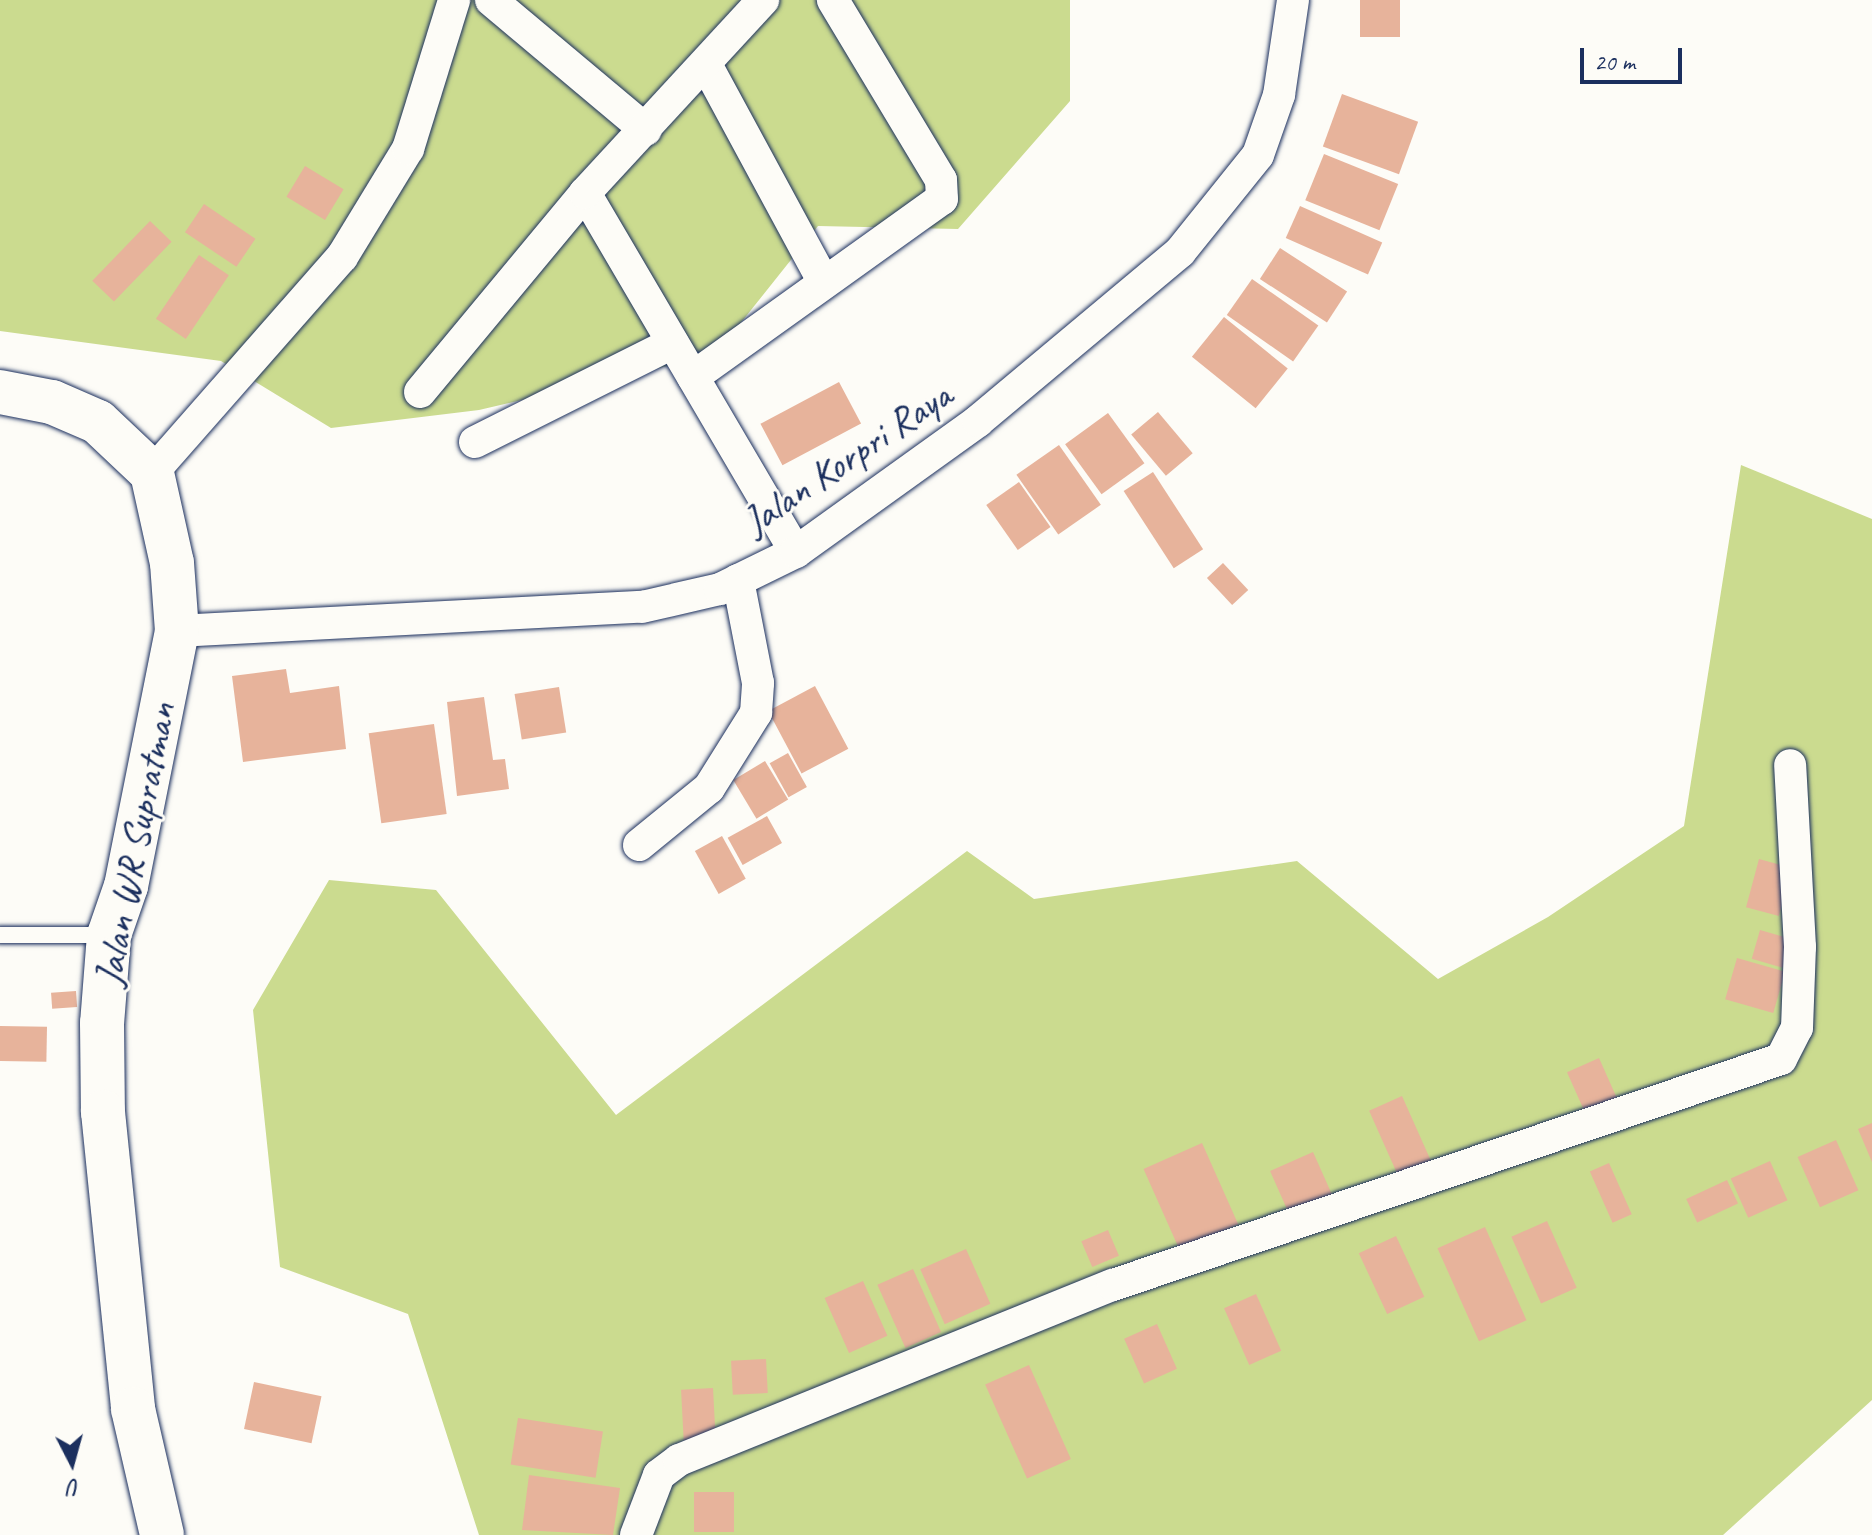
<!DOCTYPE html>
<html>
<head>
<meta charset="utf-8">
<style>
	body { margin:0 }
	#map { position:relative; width:1872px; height:1535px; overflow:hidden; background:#fdfcf7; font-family:Caveat,sans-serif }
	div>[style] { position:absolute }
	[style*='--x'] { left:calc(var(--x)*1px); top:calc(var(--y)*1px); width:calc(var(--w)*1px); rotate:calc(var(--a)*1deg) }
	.green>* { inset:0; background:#cbdb8f }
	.building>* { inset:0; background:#e7b39b; transform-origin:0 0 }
	.roads { filter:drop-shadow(0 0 2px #1b2f5e) drop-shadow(0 0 2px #1b2f5e) }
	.service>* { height:16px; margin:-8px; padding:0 8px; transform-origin:8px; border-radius:8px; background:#fdfcf7 }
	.minor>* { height:32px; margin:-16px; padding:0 16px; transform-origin:16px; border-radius:16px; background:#fdfcf7 }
	.trunk>* { height:44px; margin:-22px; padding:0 22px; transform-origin:22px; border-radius:22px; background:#fdfcf7 }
	span { translate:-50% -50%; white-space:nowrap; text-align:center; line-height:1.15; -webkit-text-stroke:6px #fdfcf7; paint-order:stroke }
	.street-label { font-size:40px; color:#1b2f5e }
	.north { position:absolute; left:32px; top:1423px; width:80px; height:80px; -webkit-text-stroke:6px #fdfcf7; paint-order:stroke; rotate:174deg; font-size:22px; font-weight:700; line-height:32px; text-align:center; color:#1b2f5e }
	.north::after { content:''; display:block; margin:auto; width:28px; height:36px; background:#1b2f5e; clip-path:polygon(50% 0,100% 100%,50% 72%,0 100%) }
	.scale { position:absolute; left:1580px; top:48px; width:102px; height:36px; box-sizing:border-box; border:4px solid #1b2f5e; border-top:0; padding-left:10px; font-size:24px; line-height:28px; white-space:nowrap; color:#1b2f5e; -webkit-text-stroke:6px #fdfcf7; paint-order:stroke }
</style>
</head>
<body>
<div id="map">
	<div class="green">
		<div style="clip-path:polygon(0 0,1070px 0,1070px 101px,958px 229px,818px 226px,715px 355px,479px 410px,331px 428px,221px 361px,0 331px)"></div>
		<div style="clip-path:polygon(1741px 465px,1872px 519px,1872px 1400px,1723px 1535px,479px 1535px,408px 1314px,280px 1267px,253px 1010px,329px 880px,436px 890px,616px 1115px,967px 851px,1034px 899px,1297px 861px,1438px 979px,1548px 917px,1684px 826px)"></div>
	</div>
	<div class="building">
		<div style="left:1360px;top:0;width:40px;height:37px"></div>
		<div style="left:1342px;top:94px;width:81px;height:56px;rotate:20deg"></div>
		<div style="left:1324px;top:154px;width:80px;height:50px;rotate:22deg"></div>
		<div style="left:305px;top:166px;width:45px;height:36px;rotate:31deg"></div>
		<div style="left:204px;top:204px;width:62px;height:34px;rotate:34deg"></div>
		<div style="left:1300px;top:206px;width:90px;height:35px;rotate:24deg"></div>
		<div style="left:150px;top:221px;width:30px;height:83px;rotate:44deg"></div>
		<div style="left:1280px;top:248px;width:80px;height:37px;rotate:33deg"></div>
		<div style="left:199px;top:255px;width:36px;height:77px;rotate:34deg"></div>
		<div style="left:1252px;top:279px;width:81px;height:44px;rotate:35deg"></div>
		<div style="left:1224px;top:317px;width:82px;height:51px;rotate:39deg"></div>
		<div style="left:839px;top:382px;width:47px;height:89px;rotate:62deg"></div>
		<div style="left:1158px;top:412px;width:54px;height:35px;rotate:50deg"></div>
		<div style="left:1108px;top:413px;width:62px;height:53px;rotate:54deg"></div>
		<div style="left:1059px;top:445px;width:73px;height:52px;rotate:55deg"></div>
		<div style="left:1153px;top:472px;width:92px;height:35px;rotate:57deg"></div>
		<div style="left:1019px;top:482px;width:55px;height:40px;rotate:55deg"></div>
		<div style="left:1223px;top:563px;width:37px;height:22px;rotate:47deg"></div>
		<div style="clip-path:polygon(286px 669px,290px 693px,339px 686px,346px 749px,243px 762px,232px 676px)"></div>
		<div style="left:815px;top:686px;width:71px;height:53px;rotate:62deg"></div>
		<div style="left:559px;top:687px;width:46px;height:45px;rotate:81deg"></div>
		<div style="clip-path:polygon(484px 697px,493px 760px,505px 759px,509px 789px,457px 796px,447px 702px)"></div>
		<div style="left:434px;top:724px;width:91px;height:66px;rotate:82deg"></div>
		<div style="left:788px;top:753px;width:39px;height:21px;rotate:61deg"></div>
		<div style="left:765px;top:761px;width:45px;height:37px;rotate:59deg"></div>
		<div style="left:767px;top:816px;width:31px;height:45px;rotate:61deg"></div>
		<div style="left:722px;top:836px;width:49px;height:31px;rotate:61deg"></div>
		<div style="left:1759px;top:859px;width:34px;height:50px;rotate:15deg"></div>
		<div style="left:1760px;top:930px;width:32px;height:30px;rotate:16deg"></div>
		<div style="left:1737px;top:958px;width:50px;height:43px;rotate:16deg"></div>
		<div style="left:76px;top:991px;width:16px;height:25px;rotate:86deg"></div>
		<div style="left:0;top:1026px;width:47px;height:35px;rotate:1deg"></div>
		<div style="left:1599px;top:1058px;width:48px;height:35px;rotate:66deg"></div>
		<div style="left:1402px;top:1096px;width:71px;height:36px;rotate:66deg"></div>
		<div style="clip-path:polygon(1872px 1123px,1872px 1162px,1858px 1129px)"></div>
		<div style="left:1836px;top:1140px;width:55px;height:42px;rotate:66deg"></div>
		<div style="left:1202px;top:1143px;width:89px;height:64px;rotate:66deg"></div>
		<div style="left:1313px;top:1152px;width:48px;height:47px;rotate:66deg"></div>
		<div style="left:1770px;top:1161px;width:43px;height:43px;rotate:66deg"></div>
		<div style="left:1609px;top:1163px;width:56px;height:21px;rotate:66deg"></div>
		<div style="left:1727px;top:1180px;width:26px;height:45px;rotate:65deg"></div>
		<div style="left:1547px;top:1221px;width:73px;height:39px;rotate:66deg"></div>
		<div style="left:1485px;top:1227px;width:102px;height:52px;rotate:66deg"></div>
		<div style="left:1108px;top:1230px;width:28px;height:29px;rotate:67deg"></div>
		<div style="left:1396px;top:1236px;width:67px;height:41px;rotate:65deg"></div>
		<div style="left:966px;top:1249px;width:60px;height:50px;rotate:66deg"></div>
		<div style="left:913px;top:1269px;width:69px;height:39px;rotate:66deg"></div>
		<div style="left:863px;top:1281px;width:60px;height:42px;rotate:66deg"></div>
		<div style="left:1256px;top:1294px;width:62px;height:35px;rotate:66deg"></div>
		<div style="left:1157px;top:1324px;width:49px;height:36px;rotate:66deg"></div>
		<div style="left:766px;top:1359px;width:34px;height:35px;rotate:87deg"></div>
		<div style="left:1029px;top:1365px;width:103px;height:48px;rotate:66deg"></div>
		<div style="left:254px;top:1382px;width:69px;height:48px;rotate:12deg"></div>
		<div style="left:713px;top:1388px;width:55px;height:32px;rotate:87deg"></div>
		<div style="left:518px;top:1418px;width:86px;height:47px;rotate:9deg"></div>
		<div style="clip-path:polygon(529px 1475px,620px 1488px,613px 1535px,522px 1530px)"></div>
		<div style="left:694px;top:1492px;width:40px;height:40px"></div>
	</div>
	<div class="roads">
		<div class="service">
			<div style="--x:0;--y:935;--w:108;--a:0"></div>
		</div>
		<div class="minor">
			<div style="--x:491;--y:0;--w:202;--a:40"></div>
			<div style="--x:708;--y:68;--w:242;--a:61.6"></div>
			<div style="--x:585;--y:193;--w:416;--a:59.6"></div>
			<div style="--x:693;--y:377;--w:306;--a:-35.6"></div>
			<div style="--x:942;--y:199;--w:19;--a:-93"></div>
			<div style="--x:941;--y:180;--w:210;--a:-121"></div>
			<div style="--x:420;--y:392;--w:259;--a:-50.3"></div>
			<div style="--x:585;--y:193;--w:263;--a:-47.3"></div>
			<div style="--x:475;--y:442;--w:221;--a:-26.6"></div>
			<div style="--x:152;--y:473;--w:288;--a:-48.7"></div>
			<div style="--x:342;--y:257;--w:127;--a:-58.6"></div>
			<div style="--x:408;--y:149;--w:156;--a:-72.8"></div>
			<div style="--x:177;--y:631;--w:466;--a:-3"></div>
			<div style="--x:642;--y:607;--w:80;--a:-13"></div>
			<div style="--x:720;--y:589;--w:85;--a:-26"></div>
			<div style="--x:796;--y:552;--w:224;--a:-35.7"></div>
			<div style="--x:978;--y:421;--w:263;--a:-39.9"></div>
			<div style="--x:1180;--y:252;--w:124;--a:-51.2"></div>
			<div style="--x:1258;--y:155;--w:64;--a:-70.7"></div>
			<div style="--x:1279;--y:95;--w:96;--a:-81.6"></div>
			<div style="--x:639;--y:845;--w:90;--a:-39.2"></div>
			<div style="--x:709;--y:788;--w:89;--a:-57.9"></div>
			<div style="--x:756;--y:713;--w:30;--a:-86"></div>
			<div style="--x:758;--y:683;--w:105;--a:-101"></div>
			<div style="--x:636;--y:1535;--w:64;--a:-69"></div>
			<div style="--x:659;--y:1475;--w:25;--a:-37"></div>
			<div style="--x:679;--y:1460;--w:468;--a:-22"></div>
			<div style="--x:1113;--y:1285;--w:705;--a:-18.69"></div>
			<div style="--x:1781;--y:1059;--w:35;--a:-63"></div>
			<div style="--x:1797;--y:1028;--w:81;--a:-87.9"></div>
			<div style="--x:1800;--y:947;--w:182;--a:-93.1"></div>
		</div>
		<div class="trunk">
			<div style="--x:0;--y:392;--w:53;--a:10.9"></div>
			<div style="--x:52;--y:402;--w:50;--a:23.5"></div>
			<div style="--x:98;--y:422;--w:74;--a:43.4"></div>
			<div style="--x:152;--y:473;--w:92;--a:77.5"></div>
			<div style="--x:172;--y:563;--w:68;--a:85.8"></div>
			<div style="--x:177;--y:631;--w:260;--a:101.3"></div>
			<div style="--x:126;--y:886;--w:52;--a:109.1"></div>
			<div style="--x:109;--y:935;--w:88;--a:94.5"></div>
			<div style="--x:102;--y:1023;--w:89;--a:89.4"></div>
			<div style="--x:103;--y:1112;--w:299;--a:84.2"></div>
			<div style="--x:133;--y:1409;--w:129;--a:77"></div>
		</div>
	</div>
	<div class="street-label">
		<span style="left:847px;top:458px;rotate:-34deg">Jalan Korpri Raya</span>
		<span style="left:135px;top:844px;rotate:-79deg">Jalan WR Supratman</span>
	</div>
	<div class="north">U</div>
	<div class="scale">20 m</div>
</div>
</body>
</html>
